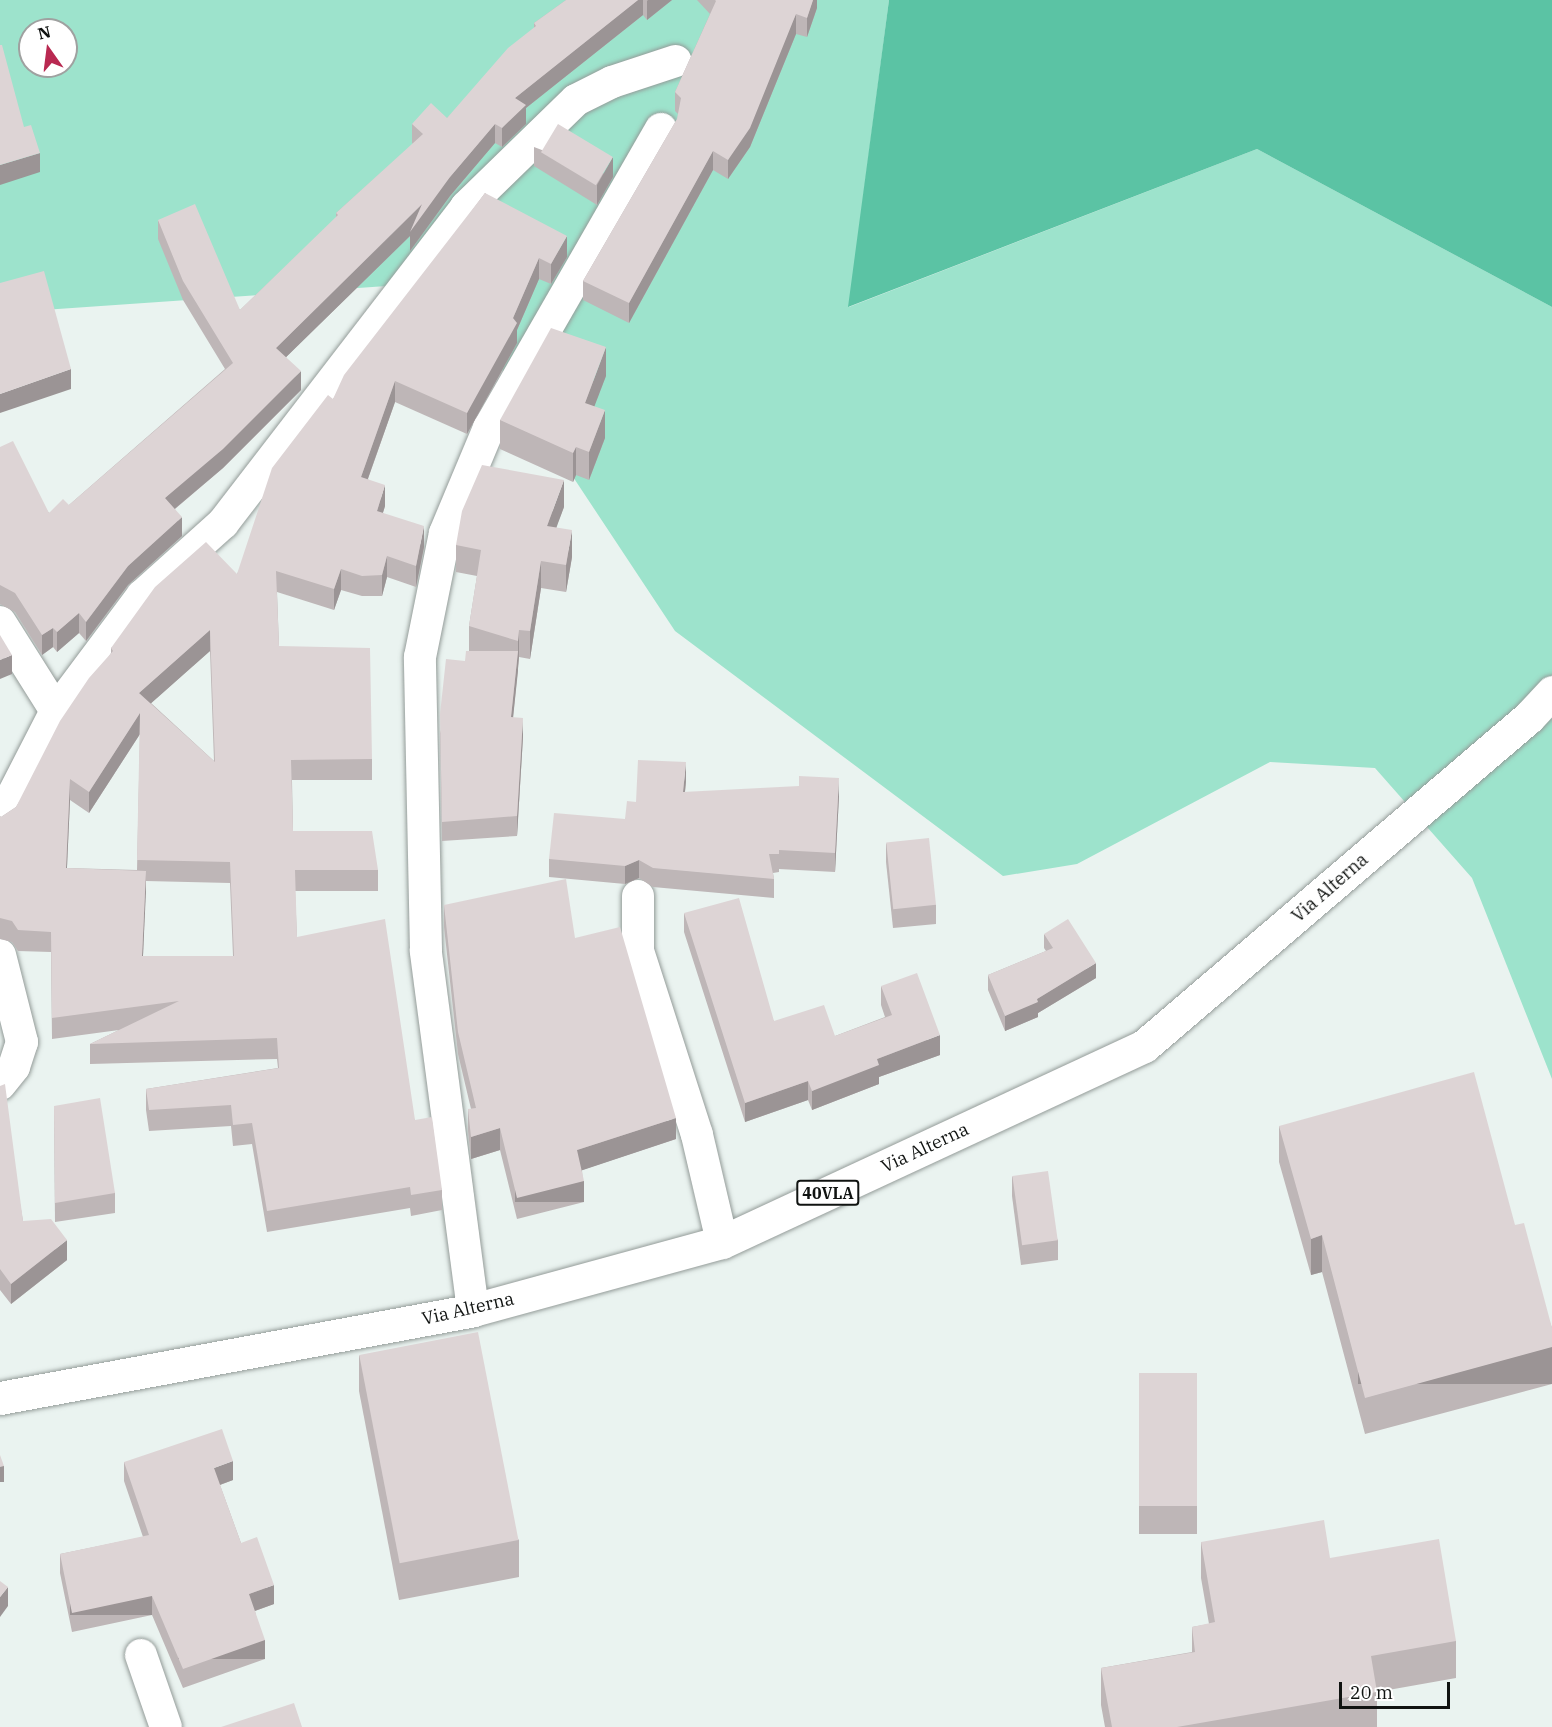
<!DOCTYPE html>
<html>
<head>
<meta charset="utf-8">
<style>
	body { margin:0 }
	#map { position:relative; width:1552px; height:1727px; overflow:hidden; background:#eaf3f0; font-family:"IBM Plex Serif",serif }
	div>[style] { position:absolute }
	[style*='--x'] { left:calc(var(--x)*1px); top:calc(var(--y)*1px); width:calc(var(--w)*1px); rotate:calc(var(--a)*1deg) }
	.green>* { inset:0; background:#9de3cc }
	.water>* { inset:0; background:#5bc3a4 }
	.roads { filter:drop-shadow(0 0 2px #949c99) drop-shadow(0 0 2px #949c99) }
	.street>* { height:32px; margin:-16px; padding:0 16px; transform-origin:16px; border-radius:16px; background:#fff }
	.primary>* { height:33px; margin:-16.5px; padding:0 16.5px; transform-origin:16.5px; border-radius:16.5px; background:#fff }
	.wall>* { inset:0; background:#beb6b7; transform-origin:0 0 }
	.shaded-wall>* { inset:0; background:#9b9495; transform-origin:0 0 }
	.building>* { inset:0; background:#ddd4d5; transform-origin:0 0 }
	span { translate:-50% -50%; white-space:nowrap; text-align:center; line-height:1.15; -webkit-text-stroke:5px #fff; paint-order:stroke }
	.shield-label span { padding:2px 4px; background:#fff; border:2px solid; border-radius:4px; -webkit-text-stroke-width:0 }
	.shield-label { font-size:16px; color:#101311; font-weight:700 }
	.street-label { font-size:18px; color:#101311 }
	.north { position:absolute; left:18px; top:18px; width:60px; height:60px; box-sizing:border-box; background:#fff; border:2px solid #9fa1a0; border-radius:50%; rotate:346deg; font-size:16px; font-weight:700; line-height:24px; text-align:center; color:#101311 }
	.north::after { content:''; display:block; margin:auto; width:21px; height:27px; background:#b92951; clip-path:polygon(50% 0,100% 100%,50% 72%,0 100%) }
	.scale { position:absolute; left:1339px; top:1682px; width:111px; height:27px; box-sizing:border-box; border:3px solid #101311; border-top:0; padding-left:8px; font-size:18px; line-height:21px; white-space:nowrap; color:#101311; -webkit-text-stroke:4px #fff; paint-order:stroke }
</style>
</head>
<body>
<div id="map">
	<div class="green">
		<div style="clip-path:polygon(evenodd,0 0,889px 0,849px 307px,1257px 149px,1552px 307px,1552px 1079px,1472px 878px,1375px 768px,1270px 762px,1077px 864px,1003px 876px,675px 631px,444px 282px,0 313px,0 0,30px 30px,66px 30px,66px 66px,30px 66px,30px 30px)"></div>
	</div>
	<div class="water">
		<div style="clip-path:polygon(889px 0,1552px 0,1552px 307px,1257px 149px,848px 307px)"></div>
	</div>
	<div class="roads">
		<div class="street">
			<div style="--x:0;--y:622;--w:105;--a:57.8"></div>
			<div style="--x:0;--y:820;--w:123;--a:-62.8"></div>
			<div style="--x:56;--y:711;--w:144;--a:-53.2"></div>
			<div style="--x:142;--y:596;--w:109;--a:-42"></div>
			<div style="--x:223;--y:523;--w:399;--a:-52.4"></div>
			<div style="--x:466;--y:207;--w:153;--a:-44.2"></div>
			<div style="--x:576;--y:100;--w:40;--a:-26.6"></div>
			<div style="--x:612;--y:82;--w:67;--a:-18.2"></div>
			<div style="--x:638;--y:896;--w:55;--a:90"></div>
			<div style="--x:638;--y:951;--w:193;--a:72.2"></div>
			<div style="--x:697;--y:1135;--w:110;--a:76.8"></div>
			<div style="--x:0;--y:955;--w:90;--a:75.8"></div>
			<div style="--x:22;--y:1042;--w:26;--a:108"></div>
			<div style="--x:14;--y:1067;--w:22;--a:129"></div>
			<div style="--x:473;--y:1310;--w:362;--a:-97.5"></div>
			<div style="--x:426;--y:951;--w:294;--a:-91.2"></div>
			<div style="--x:420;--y:657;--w:126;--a:-78.6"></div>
			<div style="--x:445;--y:533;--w:114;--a:-67.3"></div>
			<div style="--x:489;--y:428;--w:345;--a:-60.1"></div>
			<div style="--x:141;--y:1655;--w:76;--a:70.9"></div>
		</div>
		<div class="primary">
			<div style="--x:0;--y:1398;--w:481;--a:-10.5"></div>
			<div style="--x:473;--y:1310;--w:258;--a:-15.3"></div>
			<div style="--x:722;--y:1242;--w:465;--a:-24.9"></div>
			<div style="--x:1144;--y:1046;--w:506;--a:-40.52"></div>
			<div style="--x:1529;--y:717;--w:34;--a:-47"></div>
		</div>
	</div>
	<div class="wall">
		<div style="clip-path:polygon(566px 0,672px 0,647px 20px,643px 15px,526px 108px,526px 124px,502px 147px,495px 143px,450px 196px,410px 251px,410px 236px,286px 357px,301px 390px,223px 468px,175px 509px,182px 536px,128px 585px,86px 641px,79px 633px,57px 652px,53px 647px,42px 655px,15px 612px,0 604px,0 447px,49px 513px,69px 505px,225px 369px,183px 300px,158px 239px,158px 220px,240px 310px,336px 218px,336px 213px,413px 144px,412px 143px,412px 124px,447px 118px,534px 28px,534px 23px)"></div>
		<div style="clip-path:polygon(697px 0,817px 0,817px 8px,807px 37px,796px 34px,750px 147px,728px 179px,713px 170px,629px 323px,583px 300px,583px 281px,677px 119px,678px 114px,675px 111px,675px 92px,710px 14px)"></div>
		<div style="clip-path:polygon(534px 147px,613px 177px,597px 205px,534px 166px)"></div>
		<div style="clip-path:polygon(evenodd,485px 193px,567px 257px,551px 284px,539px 279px,517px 330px,517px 343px,467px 434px,395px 402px,368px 479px,385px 506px,383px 513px,424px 547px,416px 587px,387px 577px,382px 596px,362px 596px,341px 590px,334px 610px,277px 592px,279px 646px,372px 759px,372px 780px,292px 780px,293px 831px,378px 870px,378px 891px,295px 891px,297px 937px,415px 1120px,442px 1190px,442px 1210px,411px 1216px,410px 1208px,267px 1232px,252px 1144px,233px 1146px,231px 1126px,149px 1131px,146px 1110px,146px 1089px,278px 1068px,277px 1059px,90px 1064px,90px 1044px,119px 1030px,52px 1039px,51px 952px,18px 951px,12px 942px,0 939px,0 816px,1px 817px,16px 807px,111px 653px,111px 648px,237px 574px,333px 399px,485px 193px,210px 651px,214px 761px,151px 703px,210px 651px,485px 193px,140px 734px,137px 870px,67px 868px,70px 800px,89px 813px,140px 734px,485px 193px,146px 881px,230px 883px,233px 956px,143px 956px,146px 881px)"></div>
		<div style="clip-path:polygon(606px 376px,594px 406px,605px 438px,589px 480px,576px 475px,573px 482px,500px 449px,500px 420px)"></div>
		<div style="clip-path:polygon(564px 507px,556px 527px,572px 557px,566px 592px,541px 588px,530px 659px,519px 657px,513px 717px,523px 737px,517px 836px,442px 841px,440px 733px,469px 651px,469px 626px,477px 576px,456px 572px,456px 545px)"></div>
		<div style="clip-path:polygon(686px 781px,685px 792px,839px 796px,835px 872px,779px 869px,779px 872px,773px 873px,774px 879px,774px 898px,653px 887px,639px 878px,625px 884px,549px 877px,549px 859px,625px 819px,636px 802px)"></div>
		<div style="clip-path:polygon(886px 843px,936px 905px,936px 924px,893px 928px,886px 862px)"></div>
		<div style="clip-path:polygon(444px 905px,575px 938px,676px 1139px,582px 1170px,584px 1202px,517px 1219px,500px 1150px,471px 1159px,468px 1131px,468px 1109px,471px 1109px,458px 1054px,444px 927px)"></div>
		<div style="clip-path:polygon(684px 913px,774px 1021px,835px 1036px,885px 1017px,881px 1005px,881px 986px,940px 1055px,879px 1077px,879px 1084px,812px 1110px,808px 1100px,745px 1122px,684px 932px)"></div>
		<div style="clip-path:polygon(1044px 934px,1096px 978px,1038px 1013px,1038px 1017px,1005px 1031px,988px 990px,988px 975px,1046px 951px,1044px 948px)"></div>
		<div style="clip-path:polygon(0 1086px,23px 1221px,67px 1260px,11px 1304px,0 1290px)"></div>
		<div style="clip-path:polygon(54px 1106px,115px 1193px,115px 1213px,55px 1222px)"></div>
		<div style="clip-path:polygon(1279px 1126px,1515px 1225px,1552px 1328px,1552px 1384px,1365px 1434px,1322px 1272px,1311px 1275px,1279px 1162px)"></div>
		<div style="clip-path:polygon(1012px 1176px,1058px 1240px,1058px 1260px,1021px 1265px,1012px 1196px)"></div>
		<div style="clip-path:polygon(359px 1355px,519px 1540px,519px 1577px,399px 1600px,359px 1391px)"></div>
		<div style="left:1139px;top:1373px;width:58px;height:161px"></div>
		<div style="clip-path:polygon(124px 1462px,233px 1480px,220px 1485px,241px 1543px,274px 1604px,255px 1611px,265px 1659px,183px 1688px,152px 1615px,72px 1632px,60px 1573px,60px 1554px,143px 1537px,124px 1481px)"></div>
		<div style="clip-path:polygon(1201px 1542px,1330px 1558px,1456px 1641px,1456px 1678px,1377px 1692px,1377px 1727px,1105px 1727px,1101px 1705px,1101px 1668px,1192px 1652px,1192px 1627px,1209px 1624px,1201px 1578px)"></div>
	</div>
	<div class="shaded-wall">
		<div style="clip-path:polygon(638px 0,643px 0,643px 15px,526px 108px,526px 124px,502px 147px,502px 128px,515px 98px)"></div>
		<div style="clip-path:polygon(648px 0,672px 0,647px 20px,647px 1px)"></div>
		<div style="clip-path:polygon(813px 0,817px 0,817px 8px,807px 37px,807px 18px)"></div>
		<div style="clip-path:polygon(796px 14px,796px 34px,750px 147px,728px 179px,728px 160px)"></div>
		<div style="clip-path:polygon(495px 124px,495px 143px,450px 196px,410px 251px,410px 236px,276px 367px,276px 348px,450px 177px)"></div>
		<div style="clip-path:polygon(713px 151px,713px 170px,629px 323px,629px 303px)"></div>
		<div style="clip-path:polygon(40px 153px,40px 172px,0 185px,0 165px)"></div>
		<div style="clip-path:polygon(613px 157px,613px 177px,597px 205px,597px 185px)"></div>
		<div style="clip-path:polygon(567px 236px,567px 257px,551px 284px,551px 264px)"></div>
		<div style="clip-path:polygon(539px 258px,539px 279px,517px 330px,517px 343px,467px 434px,467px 413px,513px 318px)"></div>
		<div style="clip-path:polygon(606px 347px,606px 376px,585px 431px,585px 403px)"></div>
		<div style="clip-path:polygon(71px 369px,71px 389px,0 413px,0 394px)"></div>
		<div style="clip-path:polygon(301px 371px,301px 390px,223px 468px,165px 517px,165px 498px)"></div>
		<div style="clip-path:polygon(395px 381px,395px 402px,361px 498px,361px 477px)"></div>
		<div style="clip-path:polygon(605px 410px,605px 438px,589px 480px,589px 452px)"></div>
		<div style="clip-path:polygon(576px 447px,576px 475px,573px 482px,573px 453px)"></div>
		<div style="clip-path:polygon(564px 480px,564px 507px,547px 553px,547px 526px)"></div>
		<div style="clip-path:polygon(385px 485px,385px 506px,377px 531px,377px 511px)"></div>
		<div style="clip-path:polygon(182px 517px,182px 536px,128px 585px,86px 641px,86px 622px,128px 566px)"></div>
		<div style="clip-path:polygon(424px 526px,424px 547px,416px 587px,416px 566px)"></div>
		<div style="clip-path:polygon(572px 530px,572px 557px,566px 592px,566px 565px)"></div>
		<div style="clip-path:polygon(387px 556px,387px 577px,382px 596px,382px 575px)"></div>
		<div style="clip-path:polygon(541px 561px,541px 588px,530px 659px,530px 631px)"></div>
		<div style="clip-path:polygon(341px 569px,341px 590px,334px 610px,334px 589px)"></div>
		<div style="clip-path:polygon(79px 613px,79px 633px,57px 652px,57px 632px)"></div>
		<div style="clip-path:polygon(53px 628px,53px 647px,42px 655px,42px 635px)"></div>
		<div style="clip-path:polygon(210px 630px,210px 651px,139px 714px,139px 693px)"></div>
		<div style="clip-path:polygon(519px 630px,519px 657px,518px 669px,518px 641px)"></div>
		<div style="clip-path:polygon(518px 651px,518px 671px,511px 737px,511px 717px)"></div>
		<div style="clip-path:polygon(12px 655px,12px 674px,0 679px,0 660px)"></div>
		<div style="clip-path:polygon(140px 713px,140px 734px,89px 813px,89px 792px)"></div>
		<div style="clip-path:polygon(523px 718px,523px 737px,517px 836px,517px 816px)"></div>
		<div style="clip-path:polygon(686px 762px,686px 781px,683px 811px,683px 792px)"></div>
		<div style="clip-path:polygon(839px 778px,839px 796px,835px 872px,835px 853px)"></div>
		<div style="clip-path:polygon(70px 779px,70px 800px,66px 889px,66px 868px)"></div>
		<div style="clip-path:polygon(639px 860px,639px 878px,625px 884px,625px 866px)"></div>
		<div style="clip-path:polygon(146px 871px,146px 891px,142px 977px,142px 956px)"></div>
		<div style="clip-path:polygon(1096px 963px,1096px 978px,1038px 1013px,1038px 1017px,1005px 1031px,1005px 1016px,1037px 999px)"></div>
		<div style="clip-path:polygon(940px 1035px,940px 1055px,879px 1077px,879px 1084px,812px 1110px,812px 1091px,877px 1059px)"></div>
		<div style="clip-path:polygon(808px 1081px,808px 1100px,745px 1122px,745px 1103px)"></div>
		<div style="clip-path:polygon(676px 1118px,676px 1139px,577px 1172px,577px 1150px)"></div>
		<div style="clip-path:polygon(500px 1128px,500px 1150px,471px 1159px,471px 1137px)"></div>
		<div style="left:584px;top:1181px;width:21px;height:69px;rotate:90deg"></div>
		<div style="clip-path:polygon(1322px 1235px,1322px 1272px,1311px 1275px,1311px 1239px)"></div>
		<div style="clip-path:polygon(67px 1240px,67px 1260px,11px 1304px,11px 1284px)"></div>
		<div style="left:1552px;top:1347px;width:37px;height:194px;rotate:90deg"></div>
		<div style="clip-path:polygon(233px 1461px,233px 1480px,214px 1487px,214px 1468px)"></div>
		<div style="left:4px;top:1466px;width:16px;height:4px;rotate:90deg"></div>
		<div style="clip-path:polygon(274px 1585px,274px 1604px,249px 1613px,249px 1594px)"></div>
		<div style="clip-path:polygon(8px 1587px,8px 1606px,0 1617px,0 1597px)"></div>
		<div style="left:152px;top:1596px;width:19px;height:82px;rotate:90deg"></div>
		<div style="left:265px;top:1640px;width:19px;height:87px;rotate:90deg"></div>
	</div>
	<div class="building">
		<div style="clip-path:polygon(566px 0,638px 0,515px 98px,526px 105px,502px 128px,495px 124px,450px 177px,410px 232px,422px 204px,276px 348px,301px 371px,223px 449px,165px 498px,182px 517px,128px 566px,86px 622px,79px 613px,57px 632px,53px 628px,42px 635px,15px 593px,0 585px,0 447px,13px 441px,49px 513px,63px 499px,69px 505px,233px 363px,183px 281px,158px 220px,195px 204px,240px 310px,338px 215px,336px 213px,423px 134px,412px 124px,431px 103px,447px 118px,508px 48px,536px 26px,534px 23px)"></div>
		<div style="clip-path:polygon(715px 0,813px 0,807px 18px,796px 14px,750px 128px,728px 160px,713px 151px,629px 303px,583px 281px,677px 119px,681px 98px,675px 92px,716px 1px)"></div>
		<div style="clip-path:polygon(0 45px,2px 45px,24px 127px,31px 125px,40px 153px,0 165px)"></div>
		<div style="left:558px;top:124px;width:64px;height:33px;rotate:31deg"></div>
		<div style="clip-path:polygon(evenodd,485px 193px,567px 236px,551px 264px,539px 258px,513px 318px,517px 323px,467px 413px,395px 381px,361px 477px,385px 485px,377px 511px,424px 526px,416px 566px,387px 556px,382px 575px,362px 576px,341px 569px,334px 589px,276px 571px,279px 646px,370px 648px,372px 759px,291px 760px,293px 831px,372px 831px,378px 870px,295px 870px,297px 937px,385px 919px,415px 1120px,432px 1117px,442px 1190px,411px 1195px,410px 1187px,267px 1211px,252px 1123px,233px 1125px,231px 1105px,149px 1110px,146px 1089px,279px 1068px,277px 1038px,90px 1044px,179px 1001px,52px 1018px,51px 932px,18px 930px,12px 921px,0 918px,0 816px,1px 817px,16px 807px,60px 721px,89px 678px,113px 651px,111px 648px,155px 587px,206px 542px,237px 574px,272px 468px,328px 395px,333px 399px,344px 375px,485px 193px,210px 630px,215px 762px,139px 693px,210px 630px,485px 193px,140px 713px,137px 860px,230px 862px,234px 956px,142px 956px,146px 871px,66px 868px,70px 779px,89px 792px,140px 713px)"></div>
		<div style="clip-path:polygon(44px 271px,71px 369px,0 394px,0 283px)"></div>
		<div style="clip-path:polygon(551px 328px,606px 347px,585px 403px,605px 410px,589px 452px,576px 447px,573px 453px,500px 420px)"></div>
		<div style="clip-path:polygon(482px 465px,564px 480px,547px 526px,572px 530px,566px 565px,541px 561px,530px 631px,519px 630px,518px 641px,469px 626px,481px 550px,456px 545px,462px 511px)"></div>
		<div style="clip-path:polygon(0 635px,12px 655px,0 660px)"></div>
		<div style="clip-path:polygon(466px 651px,518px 651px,511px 717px,523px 718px,517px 816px,442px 822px,440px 714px,446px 659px,465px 661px)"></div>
		<div style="clip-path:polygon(638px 760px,686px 762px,683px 792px,799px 786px,799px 776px,839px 778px,835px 853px,779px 850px,779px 854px,769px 854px,774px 879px,653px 868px,639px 860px,625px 866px,549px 859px,554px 813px,625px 819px,627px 801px,636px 802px)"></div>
		<div style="left:929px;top:838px;width:67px;height:43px;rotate:84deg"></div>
		<div style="clip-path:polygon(566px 879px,575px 938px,620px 927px,676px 1118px,577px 1150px,584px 1181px,517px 1198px,500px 1128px,471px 1137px,468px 1109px,476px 1108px,458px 1032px,444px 905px)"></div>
		<div style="clip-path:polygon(739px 898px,774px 1021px,824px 1005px,835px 1036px,892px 1015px,881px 986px,917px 973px,940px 1035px,877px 1059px,879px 1065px,812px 1091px,808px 1081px,745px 1103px,684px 913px)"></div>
		<div style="clip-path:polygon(1068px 919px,1096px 963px,1037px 999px,1038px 1002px,1005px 1016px,988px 975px,1053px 948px,1044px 934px)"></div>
		<div style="clip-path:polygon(1474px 1072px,1515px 1225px,1524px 1223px,1552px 1328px,1552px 1347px,1365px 1398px,1322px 1235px,1311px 1239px,1279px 1126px)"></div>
		<div style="clip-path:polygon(5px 1084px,23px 1221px,51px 1219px,67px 1240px,11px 1284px,0 1269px,0 1086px)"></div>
		<div style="clip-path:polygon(100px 1098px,115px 1193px,55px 1203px,54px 1106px)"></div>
		<div style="left:1048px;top:1171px;width:70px;height:36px;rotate:82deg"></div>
		<div style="left:478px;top:1332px;width:212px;height:121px;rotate:79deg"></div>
		<div style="left:1139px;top:1373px;width:58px;height:133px"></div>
		<div style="clip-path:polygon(222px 1429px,233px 1461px,214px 1468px,241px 1543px,257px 1537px,274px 1585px,249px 1594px,265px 1640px,183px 1669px,152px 1596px,72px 1613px,60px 1554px,149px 1535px,124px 1462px)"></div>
		<div style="clip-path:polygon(0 1455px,4px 1466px,0 1467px)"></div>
		<div style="clip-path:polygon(1324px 1520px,1330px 1558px,1439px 1539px,1456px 1641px,1371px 1656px,1377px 1692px,1177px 1727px,1112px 1727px,1101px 1668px,1195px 1652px,1192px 1627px,1215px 1622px,1201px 1542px)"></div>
		<div style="clip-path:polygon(0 1581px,8px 1587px,0 1597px)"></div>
		<div style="clip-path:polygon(294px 1703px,302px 1727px,221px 1727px)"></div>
	</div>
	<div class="shield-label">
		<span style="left:828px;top:1193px">40VLA</span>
	</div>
	<div class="street-label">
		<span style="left:1330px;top:888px;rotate:-41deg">Via Alterna</span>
		<span style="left:925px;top:1148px;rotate:-25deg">Via Alterna</span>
		<span style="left:468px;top:1309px;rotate:-13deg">Via Alterna</span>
	</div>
	<div class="north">N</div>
	<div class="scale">20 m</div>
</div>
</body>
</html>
